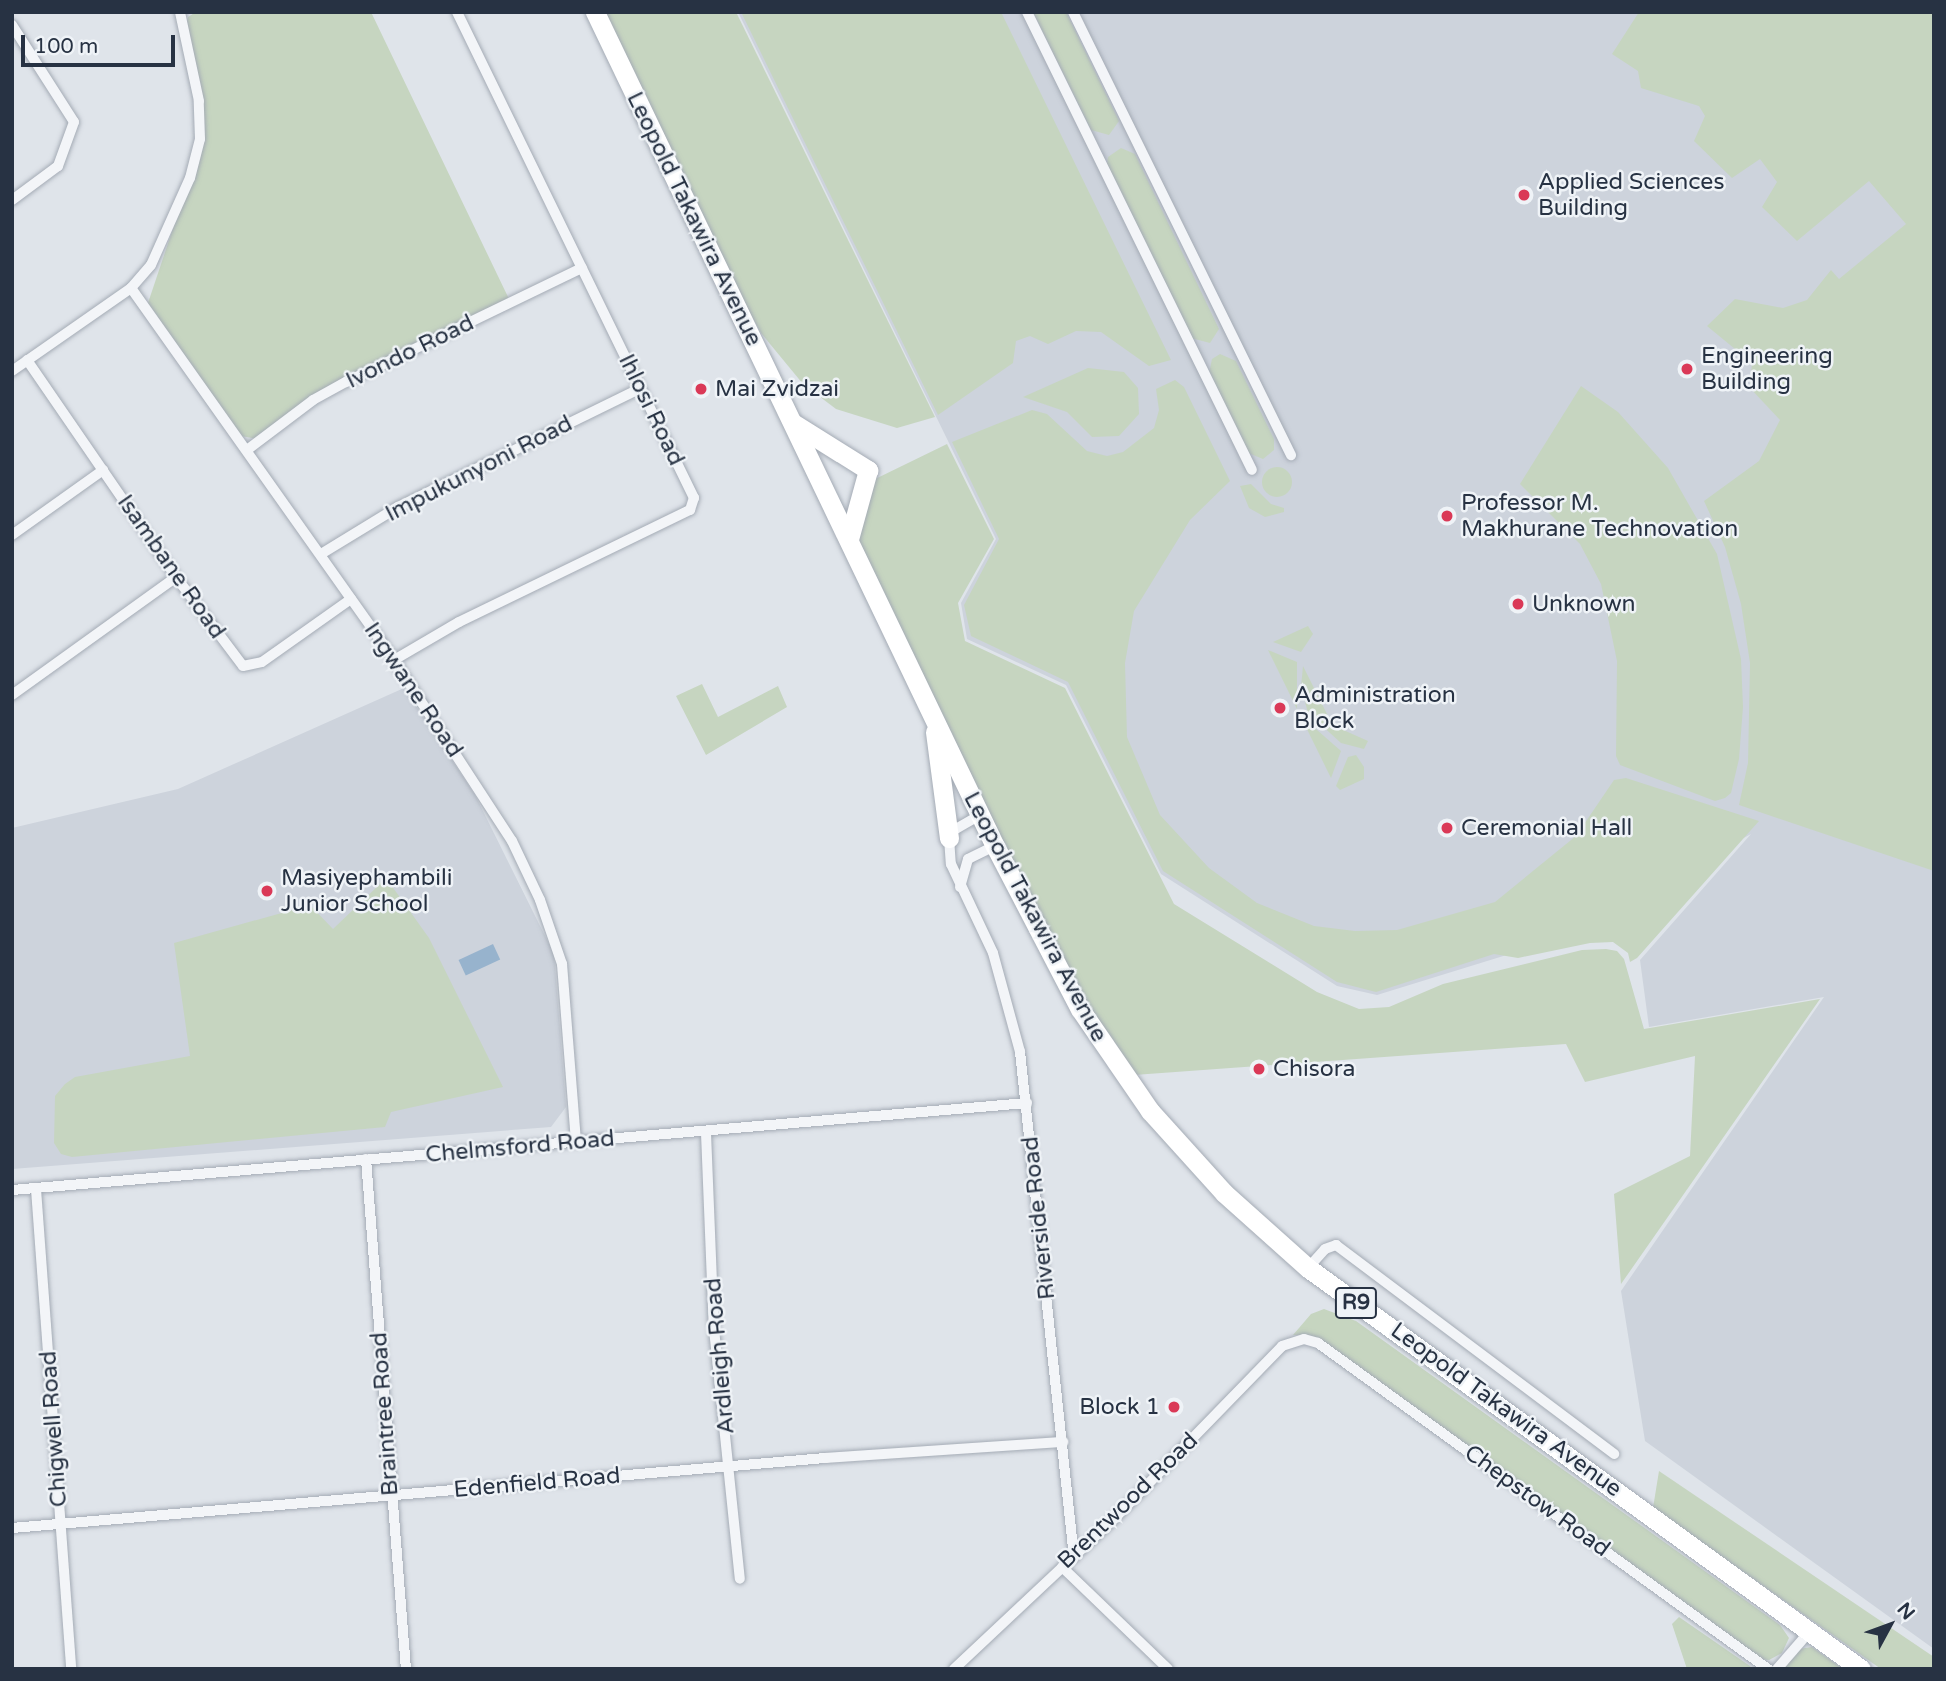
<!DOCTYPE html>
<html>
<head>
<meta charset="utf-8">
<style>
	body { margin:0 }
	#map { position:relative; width:1946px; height:1681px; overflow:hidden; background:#dfe4ea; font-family:"Varela Round",sans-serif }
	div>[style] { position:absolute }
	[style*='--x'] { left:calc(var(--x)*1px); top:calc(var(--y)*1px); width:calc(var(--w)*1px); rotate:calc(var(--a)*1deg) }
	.built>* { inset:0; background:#cdd3dc }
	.green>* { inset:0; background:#c6d5c0 }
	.round { border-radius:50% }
	.water>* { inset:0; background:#97b3cd; transform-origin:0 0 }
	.roads { filter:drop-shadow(0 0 2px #a4abb5) drop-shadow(0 0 2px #a4abb5) }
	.street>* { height:10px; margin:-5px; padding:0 5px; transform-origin:5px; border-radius:5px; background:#f3f5f8 }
	.highway>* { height:19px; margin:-9.5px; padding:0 9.5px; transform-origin:9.5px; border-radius:9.5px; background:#fff }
	.dots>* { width:19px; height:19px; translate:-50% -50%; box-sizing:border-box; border:4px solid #eff3f7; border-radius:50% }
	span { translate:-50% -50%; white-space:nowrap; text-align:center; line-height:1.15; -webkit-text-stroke:5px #eff3f7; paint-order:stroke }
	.shield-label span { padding:2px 5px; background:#eff3f7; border:2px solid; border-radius:5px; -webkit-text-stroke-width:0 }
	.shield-label { font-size:21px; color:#273243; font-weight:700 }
	.poi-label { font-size:23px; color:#273243 }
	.left { translate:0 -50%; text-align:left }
	.right { translate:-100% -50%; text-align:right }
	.street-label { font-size:23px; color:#273243 }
	.frame { position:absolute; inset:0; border:14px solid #273243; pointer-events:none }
	.north { position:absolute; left:1855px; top:1590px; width:70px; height:70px; -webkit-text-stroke:5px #eff3f7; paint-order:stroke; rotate:49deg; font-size:19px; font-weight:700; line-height:28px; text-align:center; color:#273243 }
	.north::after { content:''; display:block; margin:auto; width:24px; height:32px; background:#273243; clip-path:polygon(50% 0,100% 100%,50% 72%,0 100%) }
	.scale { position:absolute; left:21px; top:35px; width:154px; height:32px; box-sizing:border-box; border:4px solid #273243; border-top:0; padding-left:9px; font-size:21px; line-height:24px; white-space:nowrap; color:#273243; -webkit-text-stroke:5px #eff3f7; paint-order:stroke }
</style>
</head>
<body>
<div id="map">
	<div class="built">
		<div style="clip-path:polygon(738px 12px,1934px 12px,1934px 1649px,1645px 1441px,1621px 1291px,1824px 997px,1649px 1027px,1640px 960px,1751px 834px,1555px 940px,1377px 995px,1337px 986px,1161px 874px,1066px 685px,967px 639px,961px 603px,996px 539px)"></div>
		<div style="clip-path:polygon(404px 688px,475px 795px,554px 954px,566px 1107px,551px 1127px,12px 1169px,12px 828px,178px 789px)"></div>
	</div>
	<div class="green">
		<div style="clip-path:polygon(196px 12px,371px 12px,509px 299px,346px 379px,258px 439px,241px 436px,148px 303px,203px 139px,186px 26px,188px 17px)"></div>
		<div style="clip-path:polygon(601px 12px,736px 12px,935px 417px,897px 428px,836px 409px,803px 384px,761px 333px,718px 256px)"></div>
		<div style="clip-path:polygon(741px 12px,1001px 12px,1171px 360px,1149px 366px,1101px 332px,1076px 331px,1048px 344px,1030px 336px,1016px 341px,1013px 363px,938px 415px)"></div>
		<div style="clip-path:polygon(1033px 12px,1066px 12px,1119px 121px,1109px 135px,1091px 130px)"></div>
		<div style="clip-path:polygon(1639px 12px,1934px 12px,1934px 871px,1739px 805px,1748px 763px,1750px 663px,1741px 604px,1725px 547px,1704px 501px,1759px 461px,1780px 420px,1750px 388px,1752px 363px,1707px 326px,1735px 299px,1783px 308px,1807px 300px,1831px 270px,1839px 279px,1906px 224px,1869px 181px,1797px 241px,1762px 207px,1777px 182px,1760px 159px,1732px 178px,1694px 141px,1705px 116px,1699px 106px,1641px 88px,1638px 71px,1612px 54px)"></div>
		<div style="clip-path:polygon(1121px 148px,1135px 154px,1219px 329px,1210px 343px,1191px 338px,1107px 164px,1108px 157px)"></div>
		<div style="clip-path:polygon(1220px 354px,1236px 361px,1274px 439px,1274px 450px,1263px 459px,1246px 452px,1209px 374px,1212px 359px)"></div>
		<div style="clip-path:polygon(1088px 368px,1124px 372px,1138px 388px,1139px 414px,1119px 436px,1092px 437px,1067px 412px,1023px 397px)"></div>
		<div style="clip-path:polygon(1175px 380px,1184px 387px,1230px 481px,1190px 520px,1134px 611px,1125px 663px,1127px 737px,1160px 815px,1209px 868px,1257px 903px,1314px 926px,1355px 931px,1397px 930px,1495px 902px,1576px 836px,1614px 780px,1626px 778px,1759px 821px,1637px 958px,1630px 962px,1628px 953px,1613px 942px,1590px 943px,1518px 958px,1494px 954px,1376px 992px,1337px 982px,1163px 871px,1068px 682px,971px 636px,964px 605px,999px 539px,952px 442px,1032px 410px,1047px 414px,1087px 451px,1107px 456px,1123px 452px,1154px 428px,1159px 410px,1156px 389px)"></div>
		<div style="clip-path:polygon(1581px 386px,1618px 412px,1668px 468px,1717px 554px,1741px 659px,1743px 707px,1739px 759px,1731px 793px,1725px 798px,1715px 801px,1620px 765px,1616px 756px,1617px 661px,1601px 584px,1580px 544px,1520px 484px)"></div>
		<div style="clip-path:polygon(947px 444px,994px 539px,958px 603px,965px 641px,1065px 688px,1174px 904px,1317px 992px,1359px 1009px,1389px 1007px,1443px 984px,1582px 950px,1606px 949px,1617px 951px,1624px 959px,1644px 1029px,1820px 999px,1621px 1284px,1614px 1194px,1690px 1156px,1695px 1056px,1585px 1082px,1566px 1044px,1134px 1075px,1088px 1008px,1012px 863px,860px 546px,855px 527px,867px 483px)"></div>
		<div class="round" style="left:1262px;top:467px;width:30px;height:30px"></div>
		<div style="clip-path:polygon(1251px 484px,1271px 504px,1284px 508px,1284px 512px,1265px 517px,1249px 508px,1240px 486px)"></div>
		<div style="clip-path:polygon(1308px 626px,1313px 634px,1301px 652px,1273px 642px)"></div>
		<div style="clip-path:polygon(1268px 650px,1297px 662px,1297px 709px)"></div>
		<div style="clip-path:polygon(1303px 666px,1328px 716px,1341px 729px,1368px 741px,1364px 749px,1341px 743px,1308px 713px,1301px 687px)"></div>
		<div style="clip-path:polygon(702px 684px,718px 717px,778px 686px,787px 707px,706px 755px,676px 696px)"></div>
		<div style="clip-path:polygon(1300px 715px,1341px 751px,1331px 778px)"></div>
		<div style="clip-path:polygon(1356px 755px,1364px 767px,1364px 779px,1340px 790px,1336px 786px,1348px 757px)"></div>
		<div style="clip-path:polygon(384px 875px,429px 938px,503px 1087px,391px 1112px,385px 1127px,72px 1157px,61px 1154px,54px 1143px,55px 1096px,65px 1084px,75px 1077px,190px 1056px,174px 943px,310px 905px,333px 929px,380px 884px)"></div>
		<div style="clip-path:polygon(1324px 1309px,1356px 1321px,1780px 1625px,1789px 1638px,1782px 1653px,1769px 1660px,1759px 1659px,1304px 1335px,1293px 1335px,1311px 1314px)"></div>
		<div style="clip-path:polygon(1659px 1471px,1934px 1657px,1934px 1669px,1881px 1669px,1653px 1508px)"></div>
		<div style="clip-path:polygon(1679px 1617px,1750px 1666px,1752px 1669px,1687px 1669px,1672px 1624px)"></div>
		<div style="clip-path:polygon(1812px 1647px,1843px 1669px,1784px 1669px,1799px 1649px)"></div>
	</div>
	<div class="water">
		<div style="left:493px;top:944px;width:17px;height:38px;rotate:65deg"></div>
	</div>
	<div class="roads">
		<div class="street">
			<div style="--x:1027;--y:12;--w:510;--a:63.84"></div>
			<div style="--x:1073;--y:12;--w:494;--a:63.8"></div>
			<div style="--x:12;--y:25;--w:115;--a:57.4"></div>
			<div style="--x:74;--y:122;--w:47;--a:110"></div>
			<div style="--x:58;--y:166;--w:57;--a:143.5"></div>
			<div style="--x:131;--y:288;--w:456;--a:54.7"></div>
			<div style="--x:394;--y:660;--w:216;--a:56.9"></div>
			<div style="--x:512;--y:841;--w:65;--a:64.6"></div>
			<div style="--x:540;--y:900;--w:68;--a:71"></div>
			<div style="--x:562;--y:964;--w:178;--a:85.5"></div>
			<div style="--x:27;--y:360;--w:263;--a:55.5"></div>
			<div style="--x:176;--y:577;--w:111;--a:53"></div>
			<div style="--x:243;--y:666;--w:19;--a:-12"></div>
			<div style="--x:262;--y:662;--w:109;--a:-35.3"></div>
			<div style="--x:12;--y:371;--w:145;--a:-34.9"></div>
			<div style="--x:131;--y:288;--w:30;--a:-49"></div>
			<div style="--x:151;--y:265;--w:95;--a:-65.9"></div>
			<div style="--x:190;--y:178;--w:40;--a:-75.6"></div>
			<div style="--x:200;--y:139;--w:38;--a:-92"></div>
			<div style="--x:199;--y:101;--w:91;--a:-102.1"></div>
			<div style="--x:247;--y:450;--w:83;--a:-37.1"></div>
			<div style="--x:313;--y:400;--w:38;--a:-29"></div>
			<div style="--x:346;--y:382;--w:262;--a:-25.8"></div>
			<div style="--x:12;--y:535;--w:112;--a:-35.5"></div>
			<div style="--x:321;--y:554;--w:90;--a:-31.4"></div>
			<div style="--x:398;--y:507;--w:268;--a:-26.1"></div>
			<div style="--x:394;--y:660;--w:75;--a:-30.3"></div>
			<div style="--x:459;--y:622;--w:257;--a:-25.9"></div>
			<div style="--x:690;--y:510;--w:13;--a:-72"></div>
			<div style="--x:694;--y:498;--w:541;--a:-116"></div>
			<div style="--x:12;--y:695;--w:202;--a:-35.7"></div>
			<div style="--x:980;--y:815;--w:30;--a:150"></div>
			<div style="--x:954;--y:830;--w:9;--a:122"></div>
			<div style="--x:949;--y:838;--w:26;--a:86"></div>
			<div style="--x:951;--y:864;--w:98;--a:64.7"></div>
			<div style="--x:993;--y:953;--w:103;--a:74.7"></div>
			<div style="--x:1020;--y:1052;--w:508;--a:83.9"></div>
			<div style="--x:960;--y:887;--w:29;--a:-74"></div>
			<div style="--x:968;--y:859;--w:30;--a:-26"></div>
			<div style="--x:706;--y:1133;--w:196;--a:87.7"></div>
			<div style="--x:714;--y:1329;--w:251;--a:84.1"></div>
			<div style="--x:366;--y:1159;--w:512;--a:85.52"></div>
			<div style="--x:36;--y:1189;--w:481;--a:85.8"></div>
			<div style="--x:12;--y:1190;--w:1019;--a:-4.9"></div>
			<div style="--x:1308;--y:1268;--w:25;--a:-48"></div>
			<div style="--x:1325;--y:1249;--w:12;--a:-20"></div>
			<div style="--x:1336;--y:1245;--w:348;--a:36.9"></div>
			<div style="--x:12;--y:1528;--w:817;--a:-4.92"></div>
			<div style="--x:826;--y:1458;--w:238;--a:-3.9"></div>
			<div style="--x:1062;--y:1567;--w:147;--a:43.9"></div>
			<div style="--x:954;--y:1669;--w:219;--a:-43.2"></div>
			<div style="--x:1114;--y:1519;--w:241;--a:-45.8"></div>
			<div style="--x:1282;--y:1346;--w:23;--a:-18"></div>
			<div style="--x:1304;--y:1339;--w:15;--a:16"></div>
			<div style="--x:1318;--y:1343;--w:556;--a:35.92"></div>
			<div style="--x:1777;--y:1669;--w:49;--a:-49.1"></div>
		</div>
		<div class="highway">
			<div style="--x:595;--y:12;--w:925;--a:64.38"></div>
			<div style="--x:995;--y:846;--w:184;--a:62.5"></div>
			<div style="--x:1080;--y:1009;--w:124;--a:55.5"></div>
			<div style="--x:1150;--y:1111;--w:110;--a:47.9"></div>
			<div style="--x:1224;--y:1193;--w:113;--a:41.8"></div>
			<div style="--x:1308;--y:1268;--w:683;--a:35.95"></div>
			<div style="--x:793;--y:423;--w:89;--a:32.1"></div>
			<div style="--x:868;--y:470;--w:72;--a:105.4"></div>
			<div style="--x:935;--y:732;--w:107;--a:82.5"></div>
		</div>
	</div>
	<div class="dots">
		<div style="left:1524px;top:195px;background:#da3957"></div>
		<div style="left:1687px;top:369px;background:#da3957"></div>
		<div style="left:701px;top:389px;background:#da3957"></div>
		<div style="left:1447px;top:516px;background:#da3957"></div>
		<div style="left:1518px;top:604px;background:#da3957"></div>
		<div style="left:1280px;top:708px;background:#da3957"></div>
		<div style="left:1447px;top:828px;background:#da3957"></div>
		<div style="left:267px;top:891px;background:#da3957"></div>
		<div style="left:1259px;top:1069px;background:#da3957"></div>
		<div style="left:1174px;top:1407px;background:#da3957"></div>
	</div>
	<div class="shield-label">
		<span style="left:1356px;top:1303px">R9</span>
	</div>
	<div class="poi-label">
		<span class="left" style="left:1538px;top:195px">Applied Sciences<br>Building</span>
		<span class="left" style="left:1701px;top:369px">Engineering<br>Building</span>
		<span class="left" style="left:715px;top:389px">Mai Zvidzai</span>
		<span class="left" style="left:1461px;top:516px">Professor M.<br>Makhurane Technovation</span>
		<span class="left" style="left:1532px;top:604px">Unknown</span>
		<span class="left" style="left:1294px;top:708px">Administration<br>Block</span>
		<span class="left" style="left:1461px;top:828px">Ceremonial Hall</span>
		<span class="left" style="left:281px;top:891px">Masiyephambili<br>Junior School</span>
		<span class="left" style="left:1273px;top:1069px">Chisora</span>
		<span class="right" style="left:1160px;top:1407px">Block 1</span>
	</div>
	<div class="street-label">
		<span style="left:694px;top:219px;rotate:64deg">Leopold Takawira Avenue</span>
		<span style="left:410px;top:352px;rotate:-26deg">Ivondo Road</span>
		<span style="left:651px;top:410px;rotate:64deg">Ihlosi Road</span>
		<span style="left:479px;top:469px;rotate:-27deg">Impukunyoni Road</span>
		<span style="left:171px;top:567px;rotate:55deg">Isambane Road</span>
		<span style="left:413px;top:690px;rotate:56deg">Ingwane Road</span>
		<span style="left:1035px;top:917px;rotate:62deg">Leopold Takawira Avenue</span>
		<span style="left:520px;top:1147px;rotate:-5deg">Chelmsford Road</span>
		<span style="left:1039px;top:1218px;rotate:-96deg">Riverside Road</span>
		<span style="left:720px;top:1356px;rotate:-95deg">Ardleigh Road</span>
		<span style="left:1506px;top:1410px;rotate:36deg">Leopold Takawira Avenue</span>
		<span style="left:385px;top:1414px;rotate:-94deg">Braintree Road</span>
		<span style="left:54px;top:1429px;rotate:-94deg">Chigwell Road</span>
		<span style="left:537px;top:1483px;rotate:-5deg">Edenfield Road</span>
		<span style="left:1128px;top:1501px;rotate:-44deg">Brentwood Road</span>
		<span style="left:1537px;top:1501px;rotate:36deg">Chepstow Road</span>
	</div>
	<div class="frame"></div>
	<div class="north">N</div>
	<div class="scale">100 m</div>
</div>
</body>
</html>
